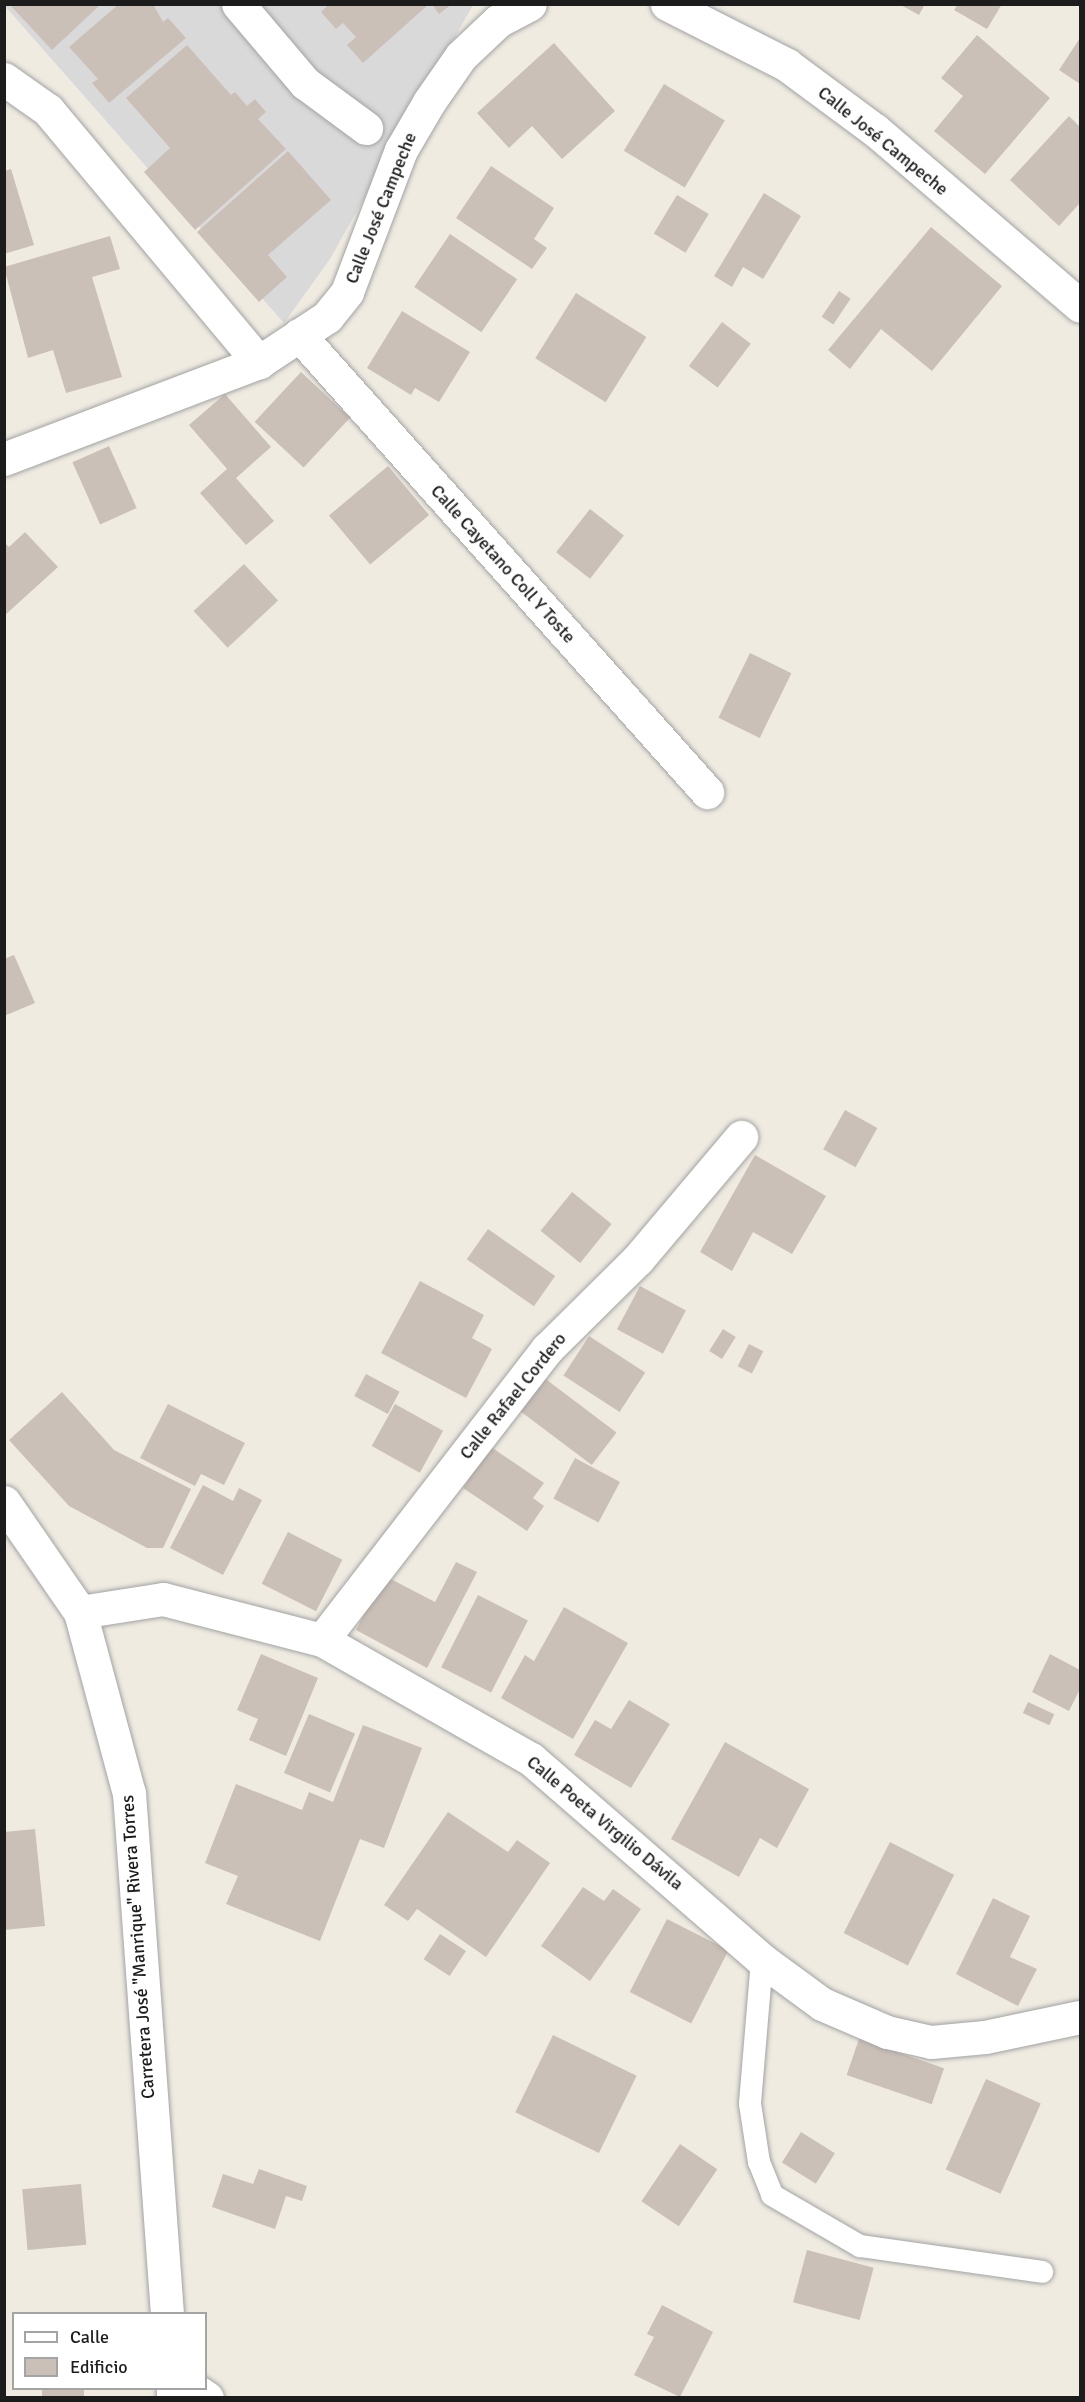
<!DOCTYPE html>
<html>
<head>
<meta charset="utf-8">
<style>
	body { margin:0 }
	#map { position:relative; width:1085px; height:2402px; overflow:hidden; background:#efebe1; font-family:Signika,sans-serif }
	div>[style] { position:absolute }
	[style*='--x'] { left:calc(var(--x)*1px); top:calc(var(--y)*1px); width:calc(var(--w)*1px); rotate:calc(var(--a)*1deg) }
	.residential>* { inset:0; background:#dad9d9 }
	.building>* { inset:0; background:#cbc0b7; transform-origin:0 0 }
	.roads { filter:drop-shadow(0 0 2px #a3a3a3) drop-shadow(0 0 2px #a3a3a3) }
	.service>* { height:22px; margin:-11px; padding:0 11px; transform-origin:11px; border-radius:11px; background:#fff }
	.minor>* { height:33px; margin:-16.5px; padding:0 16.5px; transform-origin:16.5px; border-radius:16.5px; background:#fff }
	.tertiary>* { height:33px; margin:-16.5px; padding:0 16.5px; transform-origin:16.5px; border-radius:16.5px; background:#fff }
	span { translate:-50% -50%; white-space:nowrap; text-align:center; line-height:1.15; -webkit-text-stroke:4.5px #fff; paint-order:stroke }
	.street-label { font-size:18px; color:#1c1c1c }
	.frame { position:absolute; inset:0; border:6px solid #1c1c1c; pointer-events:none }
	.legend { position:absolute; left:12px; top:2312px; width:195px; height:78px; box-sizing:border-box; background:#fff; border:2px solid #a4a4a4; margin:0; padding:8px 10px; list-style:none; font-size:18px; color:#1c1c1c }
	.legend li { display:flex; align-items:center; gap:12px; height:30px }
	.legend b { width:30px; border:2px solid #a4a4a4 }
</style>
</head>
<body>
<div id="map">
	<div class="residential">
		<div style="clip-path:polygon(4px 5px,473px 5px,330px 259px,284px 323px)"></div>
	</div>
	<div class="building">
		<div style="clip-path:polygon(9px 4px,101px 4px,52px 50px)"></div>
		<div style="clip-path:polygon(119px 4px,153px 4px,163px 22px,168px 18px,186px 38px,109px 103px,92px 83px,98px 79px,69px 47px)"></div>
		<div style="clip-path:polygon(329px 4px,429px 4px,363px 63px,347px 45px,356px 37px,343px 23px,336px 29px,321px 12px)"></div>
		<div style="clip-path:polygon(432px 4px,452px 4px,439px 14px)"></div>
		<div style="clip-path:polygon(899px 4px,925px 4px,919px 15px)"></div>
		<div style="clip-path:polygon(958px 4px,1002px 4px,987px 29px,954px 10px)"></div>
		<div style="clip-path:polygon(977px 35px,1050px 98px,985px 174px,934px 131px,963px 96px,941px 78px)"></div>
		<div style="clip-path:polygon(1080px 38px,1080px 84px,1059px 70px)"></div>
		<div style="clip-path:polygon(554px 43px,615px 111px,562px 159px,532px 126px,509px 148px,477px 113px)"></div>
		<div style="clip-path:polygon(187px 45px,231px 95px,235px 92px,247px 106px,255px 99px,266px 112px,258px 119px,286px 149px,195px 230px,144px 172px,170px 148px,126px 98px)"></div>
		<div style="left:664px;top:84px;width:71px;height:78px;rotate:31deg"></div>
		<div style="clip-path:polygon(1069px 116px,1080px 127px,1080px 203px,1059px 226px,1010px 180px)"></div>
		<div style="clip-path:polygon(288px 151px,331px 200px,268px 255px,287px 277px,259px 302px,197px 232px)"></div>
		<div style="clip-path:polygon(491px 166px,554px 208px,534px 239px,547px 248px,532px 269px,456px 218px)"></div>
		<div style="clip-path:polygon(11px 169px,34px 245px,4px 254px,4px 171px)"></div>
		<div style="clip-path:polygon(764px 193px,801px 216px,763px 279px,743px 267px,732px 287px,714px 276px)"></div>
		<div style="left:677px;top:195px;width:37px;height:45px;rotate:31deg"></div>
		<div style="clip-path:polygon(931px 227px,1002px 286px,932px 371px,881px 329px,850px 369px,828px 350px)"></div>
		<div style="left:450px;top:234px;width:81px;height:64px;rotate:34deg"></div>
		<div style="clip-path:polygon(110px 236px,120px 269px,92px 277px,122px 377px,66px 393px,53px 350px,28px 358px,4px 267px)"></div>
		<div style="left:839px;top:291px;width:14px;height:31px;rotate:34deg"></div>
		<div style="left:576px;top:293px;width:83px;height:77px;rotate:32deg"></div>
		<div style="clip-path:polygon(402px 311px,470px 352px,439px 402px,415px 388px,411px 395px,367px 368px)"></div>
		<div style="left:722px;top:322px;width:36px;height:55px;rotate:37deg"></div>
		<div style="left:301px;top:372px;width:67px;height:68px;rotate:43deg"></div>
		<div style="clip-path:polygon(225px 394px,271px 447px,236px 478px,274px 521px,246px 545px,200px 493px,227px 469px,189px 425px)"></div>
		<div style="left:109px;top:446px;width:68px;height:40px;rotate:66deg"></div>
		<div style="left:388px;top:466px;width:64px;height:77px;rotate:50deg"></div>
		<div style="left:590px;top:509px;width:43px;height:55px;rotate:38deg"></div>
		<div style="clip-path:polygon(25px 532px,58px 567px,4px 616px,4px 542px,9px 547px)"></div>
		<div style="left:244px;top:564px;width:50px;height:69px;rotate:47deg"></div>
		<div style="left:750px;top:653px;width:46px;height:72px;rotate:26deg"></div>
		<div style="clip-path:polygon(14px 955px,35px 1003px,4px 1016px,4px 959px)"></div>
		<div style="left:845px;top:1110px;width:37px;height:45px;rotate:29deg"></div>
		<div style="clip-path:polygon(755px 1155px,826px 1196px,792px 1254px,753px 1232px,732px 1271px,700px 1252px)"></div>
		<div style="left:572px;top:1192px;width:51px;height:50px;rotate:39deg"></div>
		<div style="left:488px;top:1229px;width:82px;height:37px;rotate:35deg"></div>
		<div style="clip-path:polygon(420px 1281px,484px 1315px,472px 1338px,492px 1349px,466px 1398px,381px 1353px)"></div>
		<div style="left:640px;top:1286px;width:52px;height:49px;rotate:28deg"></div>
		<div style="left:723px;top:1329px;width:15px;height:26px;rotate:32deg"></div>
		<div style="left:589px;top:1336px;width:67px;height:47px;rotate:33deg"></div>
		<div style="left:749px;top:1344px;width:16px;height:25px;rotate:27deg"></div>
		<div style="left:366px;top:1374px;width:38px;height:25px;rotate:28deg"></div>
		<div style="left:539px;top:1374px;width:97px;height:41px;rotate:37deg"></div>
		<div style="clip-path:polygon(62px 1392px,114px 1450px,191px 1489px,163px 1548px,147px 1548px,69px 1506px,9px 1440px)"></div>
		<div style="clip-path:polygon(168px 1404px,245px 1443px,224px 1485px,201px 1474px,195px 1486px,140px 1458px)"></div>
		<div style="left:395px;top:1404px;width:55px;height:48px;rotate:29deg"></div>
		<div style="clip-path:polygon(491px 1447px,544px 1483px,533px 1498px,544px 1506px,527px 1531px,463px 1488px)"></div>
		<div style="left:575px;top:1458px;width:51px;height:46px;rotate:28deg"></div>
		<div style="clip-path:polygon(203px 1485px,233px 1501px,239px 1488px,262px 1500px,223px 1575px,170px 1548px)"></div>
		<div style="left:288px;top:1532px;width:61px;height:58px;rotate:27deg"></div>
		<div style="clip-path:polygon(456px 1562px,477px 1572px,427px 1668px,356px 1630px,385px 1576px,435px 1602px)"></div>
		<div style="left:478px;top:1595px;width:56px;height:81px;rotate:27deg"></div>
		<div style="clip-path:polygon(564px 1607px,628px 1643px,573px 1739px,501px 1698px,525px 1655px,534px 1661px)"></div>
		<div style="clip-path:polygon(261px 1654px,318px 1678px,286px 1756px,249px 1740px,258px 1719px,237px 1710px)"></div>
		<div style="clip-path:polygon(1050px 1654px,1080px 1670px,1080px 1689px,1069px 1711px,1032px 1692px)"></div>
		<div style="clip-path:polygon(629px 1700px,670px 1724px,631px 1788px,574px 1755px,595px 1720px,611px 1729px)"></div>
		<div style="left:1028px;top:1702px;width:29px;height:12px;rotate:25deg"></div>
		<div style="left:309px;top:1714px;width:50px;height:64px;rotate:23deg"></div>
		<div style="clip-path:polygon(363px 1725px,422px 1748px,384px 1848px,360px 1839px,320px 1941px,226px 1904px,238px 1876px,205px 1863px,236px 1784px,302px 1810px,309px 1792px,333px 1802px)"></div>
		<div style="clip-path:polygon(725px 1742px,809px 1789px,777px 1848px,760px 1838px,739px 1877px,671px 1839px)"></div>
		<div style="clip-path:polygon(448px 1812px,508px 1852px,517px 1840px,550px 1863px,486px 1957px,417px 1909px,408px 1921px,384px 1905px)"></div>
		<div style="clip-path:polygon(35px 1829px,45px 1926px,4px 1930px,4px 1832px)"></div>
		<div style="left:890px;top:1842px;width:72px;height:102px;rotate:27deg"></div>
		<div style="clip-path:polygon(583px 1887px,604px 1901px,613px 1889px,641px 1909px,590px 1981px,541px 1946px)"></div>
		<div style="clip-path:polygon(993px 1898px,1030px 1916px,1010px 1957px,1037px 1969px,1018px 2006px,956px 1974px)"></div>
		<div style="left:667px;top:1919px;width:69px;height:82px;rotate:27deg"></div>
		<div style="left:440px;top:1934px;width:31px;height:30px;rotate:33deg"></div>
		<div style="left:553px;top:2035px;width:93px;height:86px;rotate:26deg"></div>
		<div style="left:859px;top:2039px;width:90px;height:38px;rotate:19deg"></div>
		<div style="left:986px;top:2079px;width:60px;height:99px;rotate:24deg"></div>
		<div style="left:801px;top:2132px;width:40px;height:36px;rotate:32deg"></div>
		<div style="left:680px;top:2144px;width:45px;height:69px;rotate:34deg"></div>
		<div style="clip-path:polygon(259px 2169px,307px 2186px,302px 2201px,286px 2196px,275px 2229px,212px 2207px,223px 2174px,253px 2184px)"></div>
		<div style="left:81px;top:2184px;width:61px;height:59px;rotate:85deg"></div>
		<div style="left:807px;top:2250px;width:69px;height:54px;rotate:15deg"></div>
		<div style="clip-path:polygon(662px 2305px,713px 2332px,680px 2397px,634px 2375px,654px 2337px,647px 2334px)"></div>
		<div style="left:42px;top:2388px;width:42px;height:9px"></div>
	</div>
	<div class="roads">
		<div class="service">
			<div style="--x:762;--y:1960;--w:144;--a:94.8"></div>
			<div style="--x:750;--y:2104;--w:59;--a:81.2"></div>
			<div style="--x:759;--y:2162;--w:35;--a:68"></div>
			<div style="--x:772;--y:2195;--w:102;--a:30.1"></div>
			<div style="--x:860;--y:2246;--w:184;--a:8.1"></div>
		</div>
		<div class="minor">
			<div style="--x:238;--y:4;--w:104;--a:49.7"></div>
			<div style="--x:305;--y:83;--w:76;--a:36.4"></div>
			<div style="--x:667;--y:4;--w:135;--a:26.9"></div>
			<div style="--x:787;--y:65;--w:109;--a:36.5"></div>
			<div style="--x:875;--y:130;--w:270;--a:40.6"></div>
			<div style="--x:4;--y:79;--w:54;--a:35.2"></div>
			<div style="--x:48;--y:110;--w:329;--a:50.1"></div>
			<div style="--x:299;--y:335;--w:613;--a:48.24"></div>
			<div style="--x:4;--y:459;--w:273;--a:-20.8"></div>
			<div style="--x:259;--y:362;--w:82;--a:-33.5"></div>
			<div style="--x:327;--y:317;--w:32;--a:-51"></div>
			<div style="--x:347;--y:292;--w:152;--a:-69.2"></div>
			<div style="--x:401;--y:150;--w:56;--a:-59.7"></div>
			<div style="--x:429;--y:102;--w:56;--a:-55.2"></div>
			<div style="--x:461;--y:56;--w:51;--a:-43.4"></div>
			<div style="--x:498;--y:21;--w:36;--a:-28"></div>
			<div style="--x:80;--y:1612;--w:84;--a:-8.9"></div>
			<div style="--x:163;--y:1599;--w:164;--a:14.5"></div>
			<div style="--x:322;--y:1640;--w:241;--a:29.7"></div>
			<div style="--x:531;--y:1759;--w:306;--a:41"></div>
			<div style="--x:762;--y:1960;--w:74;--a:36.3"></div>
			<div style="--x:822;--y:2004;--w:71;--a:23.3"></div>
			<div style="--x:887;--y:2032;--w:45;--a:12.8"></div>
			<div style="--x:931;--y:2042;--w:54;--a:-5.3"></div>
			<div style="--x:985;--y:2037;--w:97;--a:-11.9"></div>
			<div style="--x:322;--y:1640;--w:368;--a:-52.3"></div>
			<div style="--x:547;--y:1349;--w:128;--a:-44.7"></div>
			<div style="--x:638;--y:1259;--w:160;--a:-49.8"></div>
			<div style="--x:192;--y:2388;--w:18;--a:34"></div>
		</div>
		<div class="tertiary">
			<div style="--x:4;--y:1502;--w:134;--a:55.4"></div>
			<div style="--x:80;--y:1612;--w:188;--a:74.9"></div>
			<div style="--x:129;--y:1793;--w:522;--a:85.83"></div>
			<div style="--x:173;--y:2388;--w:10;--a:90"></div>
		</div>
	</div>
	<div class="street-label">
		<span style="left:883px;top:141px;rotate:39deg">Calle José Campeche</span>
		<span style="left:381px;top:208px;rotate:-68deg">Calle José Campeche</span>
		<span style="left:503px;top:564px;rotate:48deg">Calle Cayetano Coll Y Toste</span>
		<span style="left:513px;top:1396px;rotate:-51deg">Calle Rafael Cordero</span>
		<span style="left:605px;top:1823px;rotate:40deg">Calle Poeta Virgilio Dávila</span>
		<span style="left:138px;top:1947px;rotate:-94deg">Carretera José "Manrique" Rivera Torres</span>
	</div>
	<div class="frame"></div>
	<ul class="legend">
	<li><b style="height:8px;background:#fff"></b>Calle</li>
	<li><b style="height:16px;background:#cbc0b7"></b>Edificio</li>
	</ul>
</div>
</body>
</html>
